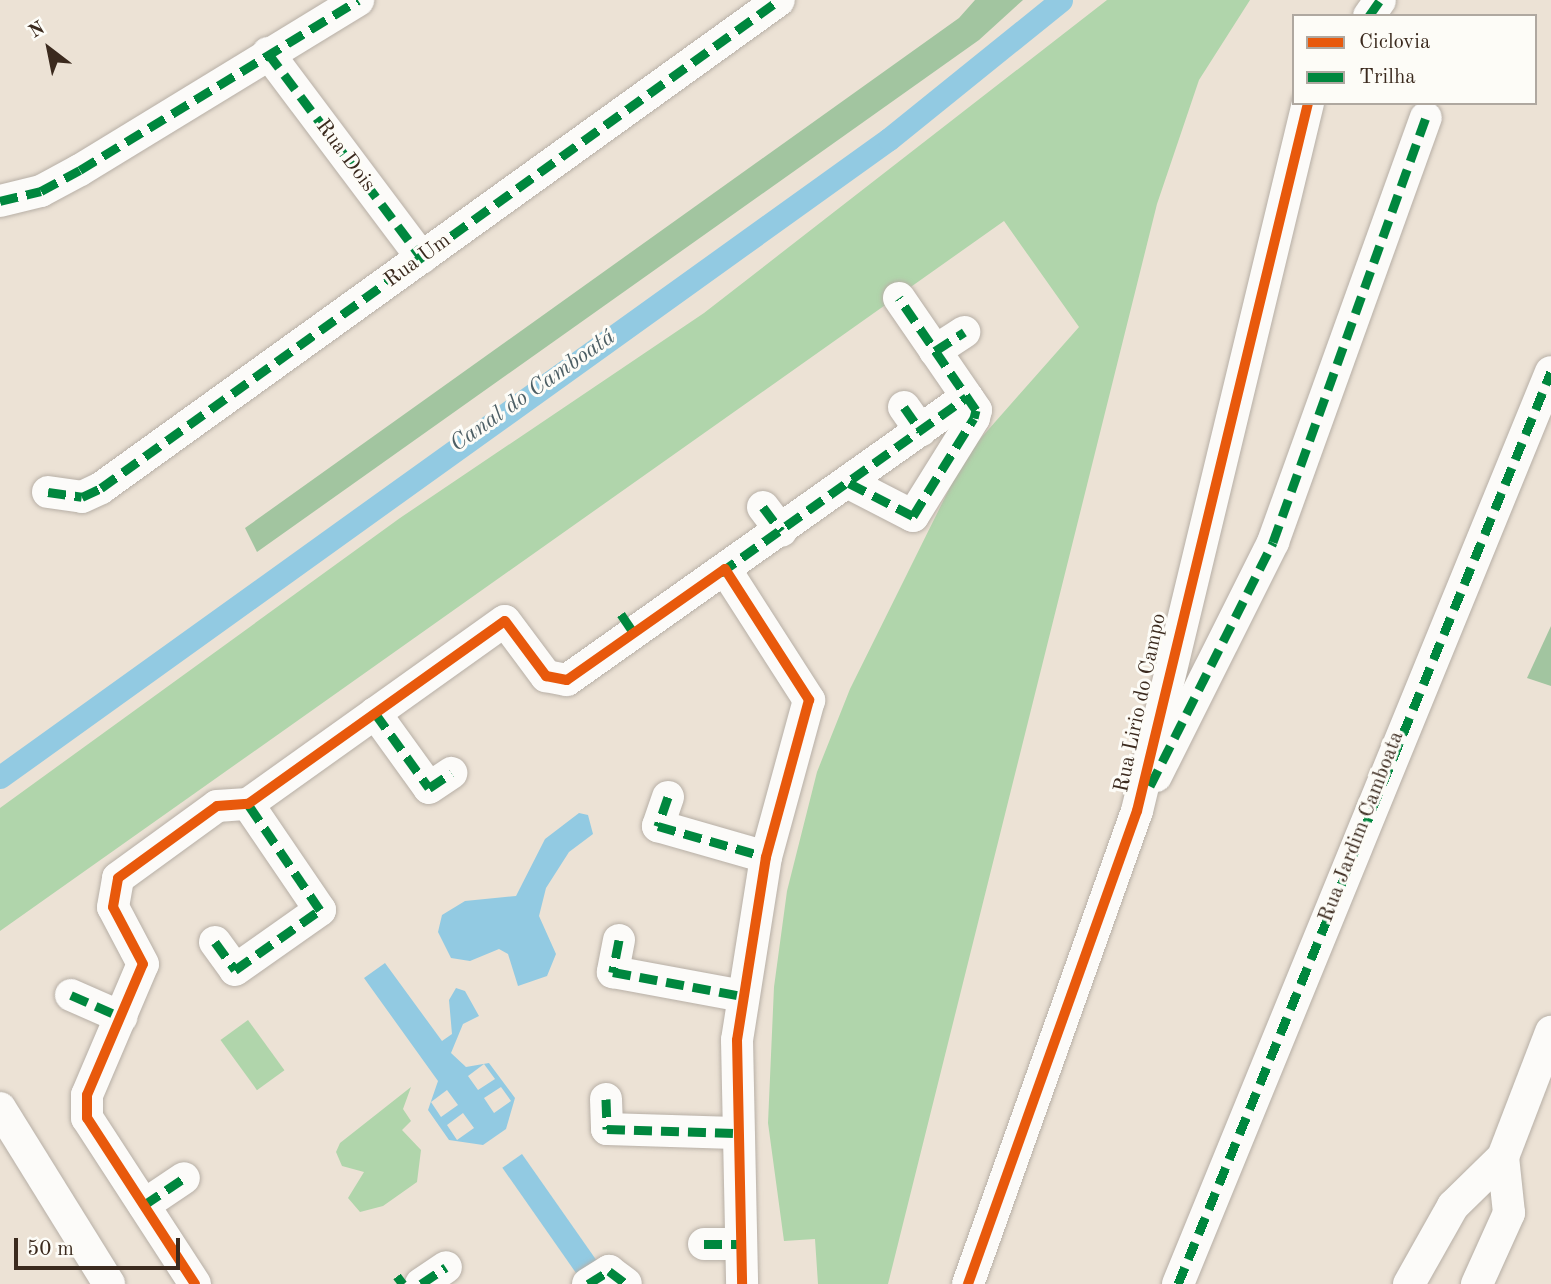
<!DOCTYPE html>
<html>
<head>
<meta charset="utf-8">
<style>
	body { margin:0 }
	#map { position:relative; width:1551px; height:1284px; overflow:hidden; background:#ece2d5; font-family:"Old Standard TT",serif }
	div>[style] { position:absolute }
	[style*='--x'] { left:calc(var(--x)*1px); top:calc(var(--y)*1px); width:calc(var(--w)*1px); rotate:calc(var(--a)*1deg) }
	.green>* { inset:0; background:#b0d5ab; transform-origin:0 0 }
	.forest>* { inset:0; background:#a2c5a0 }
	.water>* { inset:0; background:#92cae2; transform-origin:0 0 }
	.canal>* { height:23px; margin:-11.5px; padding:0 11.5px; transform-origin:11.5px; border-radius:11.5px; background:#92cae2 }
	.roads { filter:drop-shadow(0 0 2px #b7afa6) drop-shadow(0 0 2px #b7afa6) }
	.minor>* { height:32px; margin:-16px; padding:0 16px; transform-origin:16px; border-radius:16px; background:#fcfbf9 }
	.quiet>* { height:9px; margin-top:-4.5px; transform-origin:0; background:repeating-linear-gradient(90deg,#00873e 0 18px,transparent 0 27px) }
	.cycleway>* { height:10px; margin:-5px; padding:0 5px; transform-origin:5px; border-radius:5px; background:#e8590c }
	span { translate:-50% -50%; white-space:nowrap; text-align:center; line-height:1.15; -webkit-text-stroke:6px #fdfcf7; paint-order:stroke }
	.street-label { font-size:21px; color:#3b2a1e }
	.water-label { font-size:23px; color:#4c5e64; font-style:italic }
	.legend { position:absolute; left:1292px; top:14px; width:245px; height:91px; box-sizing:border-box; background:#fdfcf7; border:2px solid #afa8a0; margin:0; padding:9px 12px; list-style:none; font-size:21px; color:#3b2a1e }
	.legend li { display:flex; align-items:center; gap:14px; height:35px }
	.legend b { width:35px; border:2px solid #afa8a0 }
	.north { position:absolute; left:14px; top:14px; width:70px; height:70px; -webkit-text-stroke:5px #fdfcf7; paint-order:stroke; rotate:328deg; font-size:19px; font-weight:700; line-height:28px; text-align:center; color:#3b2a1e }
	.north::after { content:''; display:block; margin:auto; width:24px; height:32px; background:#3b2a1e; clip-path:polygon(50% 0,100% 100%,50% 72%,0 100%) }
	.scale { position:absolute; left:14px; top:1238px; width:166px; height:32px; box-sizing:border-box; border:4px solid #3b2a1e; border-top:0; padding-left:9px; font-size:21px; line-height:24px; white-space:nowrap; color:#3b2a1e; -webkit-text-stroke:5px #fdfcf7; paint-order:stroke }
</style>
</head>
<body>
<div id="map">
	<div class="green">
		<div style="clip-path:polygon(1107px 0,1250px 0,1199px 80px,1157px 204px,888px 1284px,818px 1284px,815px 1239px,784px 1241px,768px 1123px,774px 987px,787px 891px,817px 772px,850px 689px,966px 455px,1079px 327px,1004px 221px,0 931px,0 808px,400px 518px,704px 313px)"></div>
		<div style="left:248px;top:1020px;width:62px;height:34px;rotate:54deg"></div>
		<div style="clip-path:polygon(411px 1087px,403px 1109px,411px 1121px,402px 1130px,421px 1150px,417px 1182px,383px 1206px,360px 1212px,348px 1198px,364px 1172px,342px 1166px,336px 1152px,340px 1143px)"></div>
	</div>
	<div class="forest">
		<div style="clip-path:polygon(975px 0,1023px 0,979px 40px,257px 552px,245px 528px,959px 18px)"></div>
		<div style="clip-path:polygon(1551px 626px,1551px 686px,1527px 678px)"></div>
	</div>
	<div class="water">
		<div style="clip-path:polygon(579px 813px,588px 815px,593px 834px,569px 852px,546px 888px,539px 916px,556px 954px,547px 976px,518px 986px,508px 954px,499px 949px,470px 961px,451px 958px,438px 932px,442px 915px,465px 901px,516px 896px,545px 839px)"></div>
		<div style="clip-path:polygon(evenodd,385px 963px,442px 1041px,452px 1034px,449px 1000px,456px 988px,465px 991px,479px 1016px,463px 1024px,451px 1053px,466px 1067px,489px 1063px,515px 1098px,506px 1129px,483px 1145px,449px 1140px,428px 1110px,438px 1081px,364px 978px,385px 963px,484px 1064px,495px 1079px,478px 1090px,468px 1076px,484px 1064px,385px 963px,501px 1087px,511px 1101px,494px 1113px,484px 1098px,501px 1087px,385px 963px,447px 1090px,458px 1105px,441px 1117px,431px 1102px,447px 1090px,385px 963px,463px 1113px,474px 1128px,457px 1140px,447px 1125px,463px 1113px)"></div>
		<div style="left:522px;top:1154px;width:131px;height:24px;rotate:55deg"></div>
	</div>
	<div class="canal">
		<div style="--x:0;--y:777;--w:1094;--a:-35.67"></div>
		<div style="--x:889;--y:139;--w:221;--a:-38.9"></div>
	</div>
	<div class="roads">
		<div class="minor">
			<div style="--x:1369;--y:16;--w:19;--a:-55"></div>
			<div style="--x:268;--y:53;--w:256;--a:53.1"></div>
			<div style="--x:0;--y:201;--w:42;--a:-13.7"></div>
			<div style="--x:41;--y:191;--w:44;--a:-28.3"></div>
			<div style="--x:80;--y:170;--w:326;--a:-31.4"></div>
			<div style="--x:935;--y:351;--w:35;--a:-33"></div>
			<div style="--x:904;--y:407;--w:29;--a:55"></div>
			<div style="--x:849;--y:483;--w:72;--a:27.3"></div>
			<div style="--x:913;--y:516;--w:115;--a:-58.1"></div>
			<div style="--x:974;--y:418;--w:8;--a:-76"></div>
			<div style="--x:976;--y:410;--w:136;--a:-124.5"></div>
			<div style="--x:48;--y:492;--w:34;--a:8"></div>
			<div style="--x:82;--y:497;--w:21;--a:-25"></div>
			<div style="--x:101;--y:488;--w:835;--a:-35.74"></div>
			<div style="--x:763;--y:507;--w:30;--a:53"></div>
			<div style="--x:725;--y:569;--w:156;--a:57.3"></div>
			<div style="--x:809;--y:700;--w:163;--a:105.3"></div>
			<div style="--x:766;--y:857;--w:185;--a:99"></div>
			<div style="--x:737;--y:1040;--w:244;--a:88.8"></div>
			<div style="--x:375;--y:713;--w:92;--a:54.2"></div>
			<div style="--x:429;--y:788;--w:27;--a:-34"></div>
			<div style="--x:1156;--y:776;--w:262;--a:-63.4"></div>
			<div style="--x:1273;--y:542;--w:451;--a:-70.2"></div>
			<div style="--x:668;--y:797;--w:31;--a:109"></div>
			<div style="--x:658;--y:826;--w:112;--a:16"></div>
			<div style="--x:619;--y:940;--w:33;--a:101"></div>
			<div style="--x:613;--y:972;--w:132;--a:10.5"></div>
			<div style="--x:215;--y:942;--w:34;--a:54"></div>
			<div style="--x:235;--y:970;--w:104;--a:-35.2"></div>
			<div style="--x:320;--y:910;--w:128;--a:-124.2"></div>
			<div style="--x:71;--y:995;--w:55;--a:23.7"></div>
			<div style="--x:606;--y:1099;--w:30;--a:88"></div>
			<div style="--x:607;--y:1129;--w:128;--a:1.8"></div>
			<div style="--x:0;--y:1108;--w:207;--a:58.2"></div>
			<div style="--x:144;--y:1205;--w:48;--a:-34"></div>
			<div style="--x:704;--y:1244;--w:36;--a:0"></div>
			<div style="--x:195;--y:1284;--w:198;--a:-123"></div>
			<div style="--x:87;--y:1118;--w:23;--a:-90"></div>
			<div style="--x:87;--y:1095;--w:142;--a:-66.9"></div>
			<div style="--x:143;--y:964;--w:64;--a:-117.8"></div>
			<div style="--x:113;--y:907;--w:29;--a:-80"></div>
			<div style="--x:118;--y:878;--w:122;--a:-36"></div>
			<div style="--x:217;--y:806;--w:31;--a:-4"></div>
			<div style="--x:248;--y:804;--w:315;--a:-35.5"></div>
			<div style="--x:505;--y:621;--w:69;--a:53.3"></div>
			<div style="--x:546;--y:676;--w:21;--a:11"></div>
			<div style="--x:567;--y:680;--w:490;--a:-35.3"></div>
			<div style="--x:421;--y:1284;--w:30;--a:-34"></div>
			<div style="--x:588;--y:1284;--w:25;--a:-32"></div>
			<div style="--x:609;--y:1271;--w:21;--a:37"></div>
			<div style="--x:968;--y:1284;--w:502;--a:-70.34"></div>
			<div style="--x:1137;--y:811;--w:728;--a:-76.42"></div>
			<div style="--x:1178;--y:1284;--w:985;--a:-67.76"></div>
			<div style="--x:1409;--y:1284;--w:90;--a:-60.6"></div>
			<div style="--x:1453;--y:1206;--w:70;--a:-44.4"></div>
			<div style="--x:1503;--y:1157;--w:134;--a:-69"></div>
			<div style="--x:1477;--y:1284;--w:78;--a:-65.7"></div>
			<div style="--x:1509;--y:1213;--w:56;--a:-96.1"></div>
		</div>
	</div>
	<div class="quiet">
		<div style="--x:1369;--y:16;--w:19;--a:-55"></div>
		<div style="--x:268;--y:53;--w:256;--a:53.1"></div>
		<div style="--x:0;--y:201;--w:42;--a:-13.7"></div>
		<div style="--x:41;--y:191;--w:44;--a:-28.3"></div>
		<div style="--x:80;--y:170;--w:326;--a:-31.4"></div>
		<div style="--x:935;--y:351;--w:35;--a:-33"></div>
		<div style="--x:904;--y:407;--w:29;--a:55"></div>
		<div style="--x:849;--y:483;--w:72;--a:27.3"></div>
		<div style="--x:913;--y:516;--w:115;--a:-58.1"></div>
		<div style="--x:974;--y:418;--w:8;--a:-76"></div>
		<div style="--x:976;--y:410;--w:136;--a:-124.5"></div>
		<div style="--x:48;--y:492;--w:34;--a:8"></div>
		<div style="--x:82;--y:497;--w:21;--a:-25"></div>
		<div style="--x:101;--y:488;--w:835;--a:-35.74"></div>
		<div style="--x:763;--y:507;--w:30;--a:53"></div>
		<div style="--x:720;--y:573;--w:303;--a:-35.5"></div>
		<div style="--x:621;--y:614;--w:23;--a:56"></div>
		<div style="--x:375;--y:713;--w:92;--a:54.2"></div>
		<div style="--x:429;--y:788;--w:27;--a:-34"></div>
		<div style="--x:1150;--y:786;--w:273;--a:-63.2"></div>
		<div style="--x:1273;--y:542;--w:451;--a:-70.2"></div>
		<div style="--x:668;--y:797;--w:31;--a:109"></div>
		<div style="--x:658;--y:826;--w:112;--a:16"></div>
		<div style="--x:619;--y:940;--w:33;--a:101"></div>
		<div style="--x:613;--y:972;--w:132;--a:10.5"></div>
		<div style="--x:215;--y:942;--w:34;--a:54"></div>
		<div style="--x:235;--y:970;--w:104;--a:-35.2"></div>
		<div style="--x:320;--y:910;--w:128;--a:-124.2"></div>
		<div style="--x:71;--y:995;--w:55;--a:23.7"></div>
		<div style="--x:606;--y:1099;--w:30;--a:88"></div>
		<div style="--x:607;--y:1129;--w:128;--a:1.8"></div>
		<div style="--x:144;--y:1205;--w:48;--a:-34"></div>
		<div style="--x:704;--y:1244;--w:36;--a:0"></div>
		<div style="--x:397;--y:1276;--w:10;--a:53"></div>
		<div style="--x:421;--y:1284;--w:30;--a:-34"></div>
		<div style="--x:588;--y:1284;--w:25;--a:-32"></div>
		<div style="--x:609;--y:1271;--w:21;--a:37"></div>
		<div style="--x:1178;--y:1284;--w:985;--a:-67.76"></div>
	</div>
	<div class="cycleway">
		<div style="--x:195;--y:1284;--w:198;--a:-123"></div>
		<div style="--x:87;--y:1118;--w:23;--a:-90"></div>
		<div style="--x:87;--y:1095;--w:142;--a:-66.9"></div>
		<div style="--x:143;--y:964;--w:64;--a:-117.8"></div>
		<div style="--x:113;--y:907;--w:29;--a:-80"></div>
		<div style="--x:118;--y:878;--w:122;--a:-36"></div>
		<div style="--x:217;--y:806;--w:31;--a:-4"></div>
		<div style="--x:248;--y:804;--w:315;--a:-35.5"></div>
		<div style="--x:505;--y:621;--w:69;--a:53.3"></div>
		<div style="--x:546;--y:676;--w:21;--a:11"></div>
		<div style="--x:567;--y:680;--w:193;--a:-35.1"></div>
		<div style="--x:725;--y:569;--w:156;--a:57.3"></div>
		<div style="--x:809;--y:700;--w:163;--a:105.3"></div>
		<div style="--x:766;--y:857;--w:185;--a:99"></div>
		<div style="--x:737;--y:1040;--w:244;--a:88.8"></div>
		<div style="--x:968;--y:1284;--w:502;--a:-70.34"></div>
		<div style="--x:1137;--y:811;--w:728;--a:-76.42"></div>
	</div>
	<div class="street-label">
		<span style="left:345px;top:156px;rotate:53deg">Rua Dois</span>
		<span style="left:418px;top:261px;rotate:-36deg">Rua Um</span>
		<span style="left:1141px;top:703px;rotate:-78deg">Rua Lirio do Campo</span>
		<span style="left:1362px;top:827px;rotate:-69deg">Rua Jardim Camboata</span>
	</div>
	<div class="water-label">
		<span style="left:533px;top:391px;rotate:-35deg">Canal do Camboatá</span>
	</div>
	<ul class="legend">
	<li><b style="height:9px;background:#e8590c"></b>Ciclovia</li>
	<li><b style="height:9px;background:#00873e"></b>Trilha</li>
	</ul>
	<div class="north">N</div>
	<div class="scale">50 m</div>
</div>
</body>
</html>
